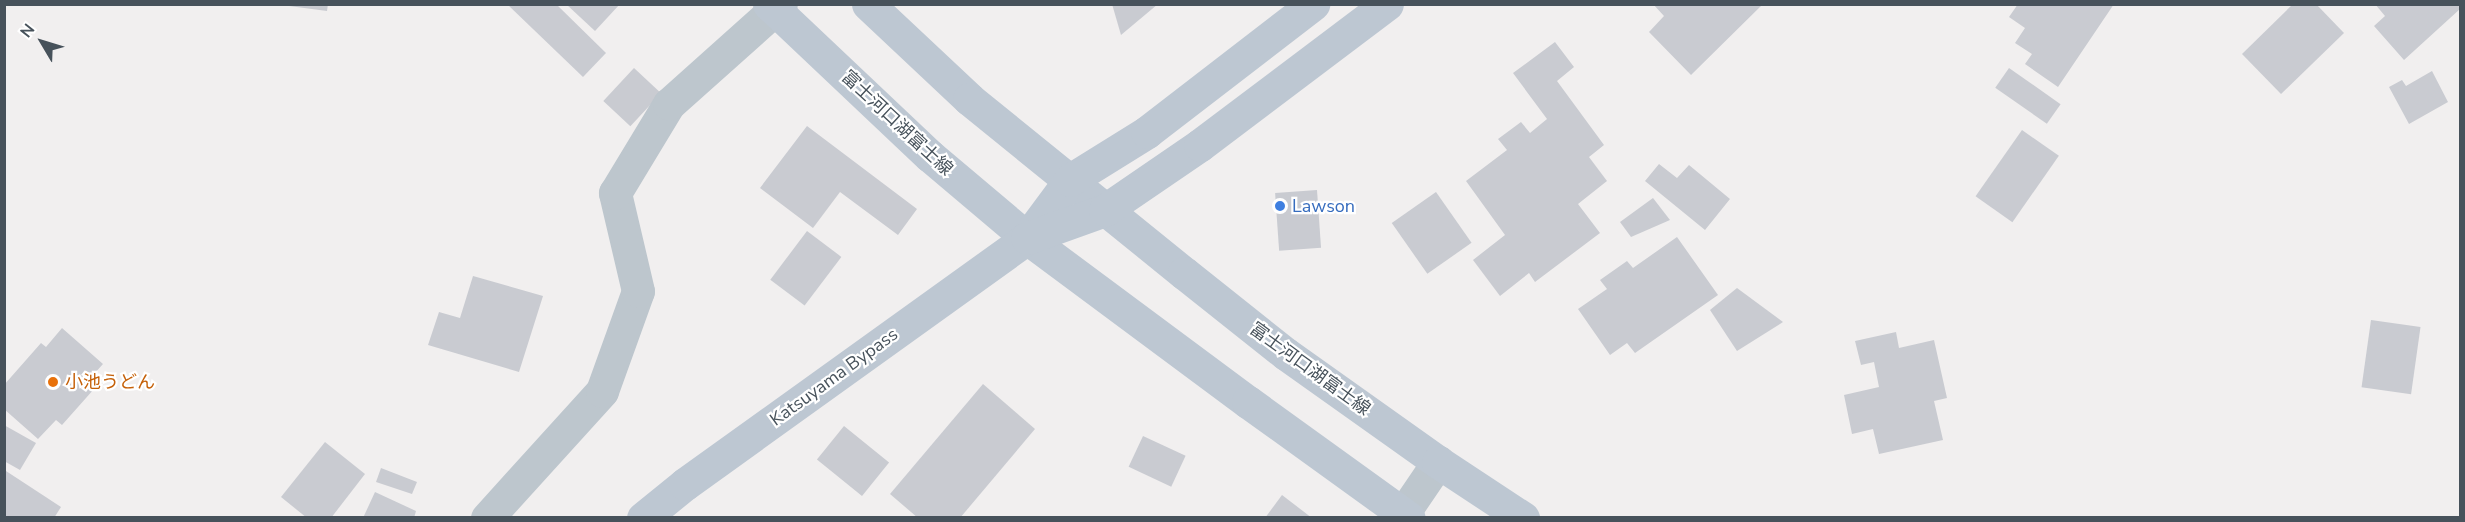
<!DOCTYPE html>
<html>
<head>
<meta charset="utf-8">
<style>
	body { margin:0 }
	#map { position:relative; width:2465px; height:522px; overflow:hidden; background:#f1efef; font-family:"Nunito Sans","Noto Sans JP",sans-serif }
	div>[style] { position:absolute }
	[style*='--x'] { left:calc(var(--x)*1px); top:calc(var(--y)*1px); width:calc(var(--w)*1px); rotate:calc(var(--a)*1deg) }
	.building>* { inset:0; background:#c9cbd1; transform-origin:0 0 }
	.street>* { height:33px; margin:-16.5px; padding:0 16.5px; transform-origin:16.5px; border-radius:16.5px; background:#bdc6cd }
	.secondary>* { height:33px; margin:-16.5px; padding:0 16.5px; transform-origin:16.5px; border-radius:16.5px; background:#bdc7d2 }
	.dots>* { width:16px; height:16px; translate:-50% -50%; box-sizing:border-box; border:3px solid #fff; border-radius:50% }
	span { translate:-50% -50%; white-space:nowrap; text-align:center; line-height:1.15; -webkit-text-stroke:4.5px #fff; paint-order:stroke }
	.street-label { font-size:18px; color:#47525b }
	.shop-label { font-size:18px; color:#366cbe }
	.left { translate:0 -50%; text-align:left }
	.food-label { font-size:18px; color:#c56008 }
	.frame { position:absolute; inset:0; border:6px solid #47525b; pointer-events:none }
	.north { position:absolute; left:12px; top:12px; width:60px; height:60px; -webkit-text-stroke:4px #fff; paint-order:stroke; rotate:308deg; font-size:16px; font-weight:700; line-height:24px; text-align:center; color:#47525b }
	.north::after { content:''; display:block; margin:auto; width:21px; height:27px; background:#47525b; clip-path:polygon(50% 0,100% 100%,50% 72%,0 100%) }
</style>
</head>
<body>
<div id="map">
	<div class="building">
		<div style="clip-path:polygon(274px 4px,328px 4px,327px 11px)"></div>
		<div style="clip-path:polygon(507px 4px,556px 4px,606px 53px,583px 77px)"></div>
		<div style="clip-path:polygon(566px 4px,620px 4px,595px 31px)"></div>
		<div style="clip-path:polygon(1112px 4px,1158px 4px,1121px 35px)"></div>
		<div style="clip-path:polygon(1653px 4px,1763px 4px,1691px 75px,1649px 32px,1664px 16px)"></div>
		<div style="clip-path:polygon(2018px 4px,2114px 4px,2058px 87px,2025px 64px,2032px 54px,2015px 43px,2025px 28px,2009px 17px)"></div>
		<div style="clip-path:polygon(2293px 4px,2316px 4px,2344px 33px,2281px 94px,2242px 54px)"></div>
		<div style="clip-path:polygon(2375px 4px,2460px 4px,2460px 9px,2404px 60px,2374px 26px,2385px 16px)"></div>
		<div style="clip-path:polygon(1555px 42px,1574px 67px,1557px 81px,1604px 145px,1589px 157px,1607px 181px,1578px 204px,1600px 233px,1535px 282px,1529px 273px,1500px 296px,1473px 260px,1505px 235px,1466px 181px,1507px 150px,1498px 139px,1521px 122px,1530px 133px,1547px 119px,1513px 73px)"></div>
		<div style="left:634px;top:68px;width:37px;height:45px;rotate:43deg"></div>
		<div style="left:2009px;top:68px;width:63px;height:24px;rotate:35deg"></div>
		<div style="clip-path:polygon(2432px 71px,2448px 102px,2409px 124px,2389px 87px,2402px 80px,2406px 86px)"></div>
		<div style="clip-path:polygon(807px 126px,917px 209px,898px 235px,840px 192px,813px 228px,760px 188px)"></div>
		<div style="left:2022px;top:130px;width:45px;height:81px;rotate:35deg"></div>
		<div style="clip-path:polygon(1659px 164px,1677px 178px,1689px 165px,1730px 199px,1705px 230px,1645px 181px)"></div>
		<div style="left:1317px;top:190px;width:58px;height:42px;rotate:86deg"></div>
		<div style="left:1436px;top:192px;width:62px;height:54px;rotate:55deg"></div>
		<div style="clip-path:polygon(1653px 198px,1670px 220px,1631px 237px,1620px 222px)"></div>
		<div style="left:807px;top:231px;width:43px;height:61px;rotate:37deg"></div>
		<div style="clip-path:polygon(1677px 237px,1718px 295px,1635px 353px,1627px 343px,1610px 355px,1578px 309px,1607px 289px,1600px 280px,1627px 261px,1633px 268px)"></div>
		<div style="clip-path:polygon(473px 276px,543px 296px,519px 372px,428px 345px,439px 312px,460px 318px)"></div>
		<div style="clip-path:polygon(1737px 288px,1783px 322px,1737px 351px,1710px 310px)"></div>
		<div style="left:2371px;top:320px;width:50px;height:68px;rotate:8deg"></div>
		<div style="clip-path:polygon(62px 328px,103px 364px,94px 374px,102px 380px,62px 425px,56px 420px,38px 439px,4px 409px,4px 385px,41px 343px,46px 347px)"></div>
		<div style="clip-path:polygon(1896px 332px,1899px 348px,1934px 340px,1947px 398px,1934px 401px,1943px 440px,1879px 454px,1873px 429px,1852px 434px,1844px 395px,1879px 387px,1874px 362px,1861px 365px,1855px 341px)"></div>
		<div style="clip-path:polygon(983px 384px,1035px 429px,960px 518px,918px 518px,890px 494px)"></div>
		<div style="clip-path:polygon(4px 425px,36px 443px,20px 470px,4px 461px)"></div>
		<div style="left:844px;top:426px;width:58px;height:43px;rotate:39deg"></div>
		<div style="left:1143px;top:436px;width:47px;height:34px;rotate:25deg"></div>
		<div style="clip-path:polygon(325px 442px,365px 474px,331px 518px,307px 518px,281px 497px)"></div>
		<div style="clip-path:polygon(381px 468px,417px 482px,412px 494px,376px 482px)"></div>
		<div style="clip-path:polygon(6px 471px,61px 507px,54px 518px,4px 518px)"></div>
		<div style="clip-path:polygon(375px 492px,416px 511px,414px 518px,363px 518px)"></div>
		<div style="clip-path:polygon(1282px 495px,1312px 518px,1265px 518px)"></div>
	</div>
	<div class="street">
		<div style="--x:487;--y:518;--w:171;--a:-47.8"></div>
		<div style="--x:602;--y:391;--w:106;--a:-70.2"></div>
		<div style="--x:638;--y:291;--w:101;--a:-103.2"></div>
		<div style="--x:615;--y:193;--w:104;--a:-58.8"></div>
		<div style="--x:669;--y:104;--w:150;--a:-41.8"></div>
		<div style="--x:1400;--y:518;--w:68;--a:-55.8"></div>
	</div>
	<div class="secondary">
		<div style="--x:769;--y:4;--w:221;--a:43.4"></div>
		<div style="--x:930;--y:156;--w:127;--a:40.2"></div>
		<div style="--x:1027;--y:238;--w:275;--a:36.6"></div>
		<div style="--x:1248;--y:402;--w:198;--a:35.8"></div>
		<div style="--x:868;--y:4;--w:139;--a:43.2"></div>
		<div style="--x:969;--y:99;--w:277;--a:39"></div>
		<div style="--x:1184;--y:273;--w:130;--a:38.5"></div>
		<div style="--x:1286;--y:354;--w:186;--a:35.4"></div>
		<div style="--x:1438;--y:462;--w:102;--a:33.4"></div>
		<div style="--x:1027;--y:238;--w:72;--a:-53.4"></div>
		<div style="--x:1070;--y:180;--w:91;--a:-31.9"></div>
		<div style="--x:1147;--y:132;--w:210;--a:-37.6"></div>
		<div style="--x:643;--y:518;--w:54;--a:-39"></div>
		<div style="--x:685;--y:484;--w:421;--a:-35.7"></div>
		<div style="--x:1027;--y:238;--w:83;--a:-19.7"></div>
		<div style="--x:1105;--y:210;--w:115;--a:-34.4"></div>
		<div style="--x:1200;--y:145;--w:234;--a:-37"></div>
	</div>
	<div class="dots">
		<div style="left:1280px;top:206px;background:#3f7fe0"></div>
		<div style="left:53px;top:382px;background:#e8710a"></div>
	</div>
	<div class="street-label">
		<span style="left:897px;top:123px;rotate:43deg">富士河口湖富士線</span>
		<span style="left:1310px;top:369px;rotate:36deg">富士河口湖富士線</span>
		<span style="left:834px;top:377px;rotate:-36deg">Katsuyama Bypass</span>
	</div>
	<div class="shop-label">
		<span class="left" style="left:1292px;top:206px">Lawson</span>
	</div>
	<div class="food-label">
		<span class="left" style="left:65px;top:382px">小池うどん</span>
	</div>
	<div class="frame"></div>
	<div class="north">N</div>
</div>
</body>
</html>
